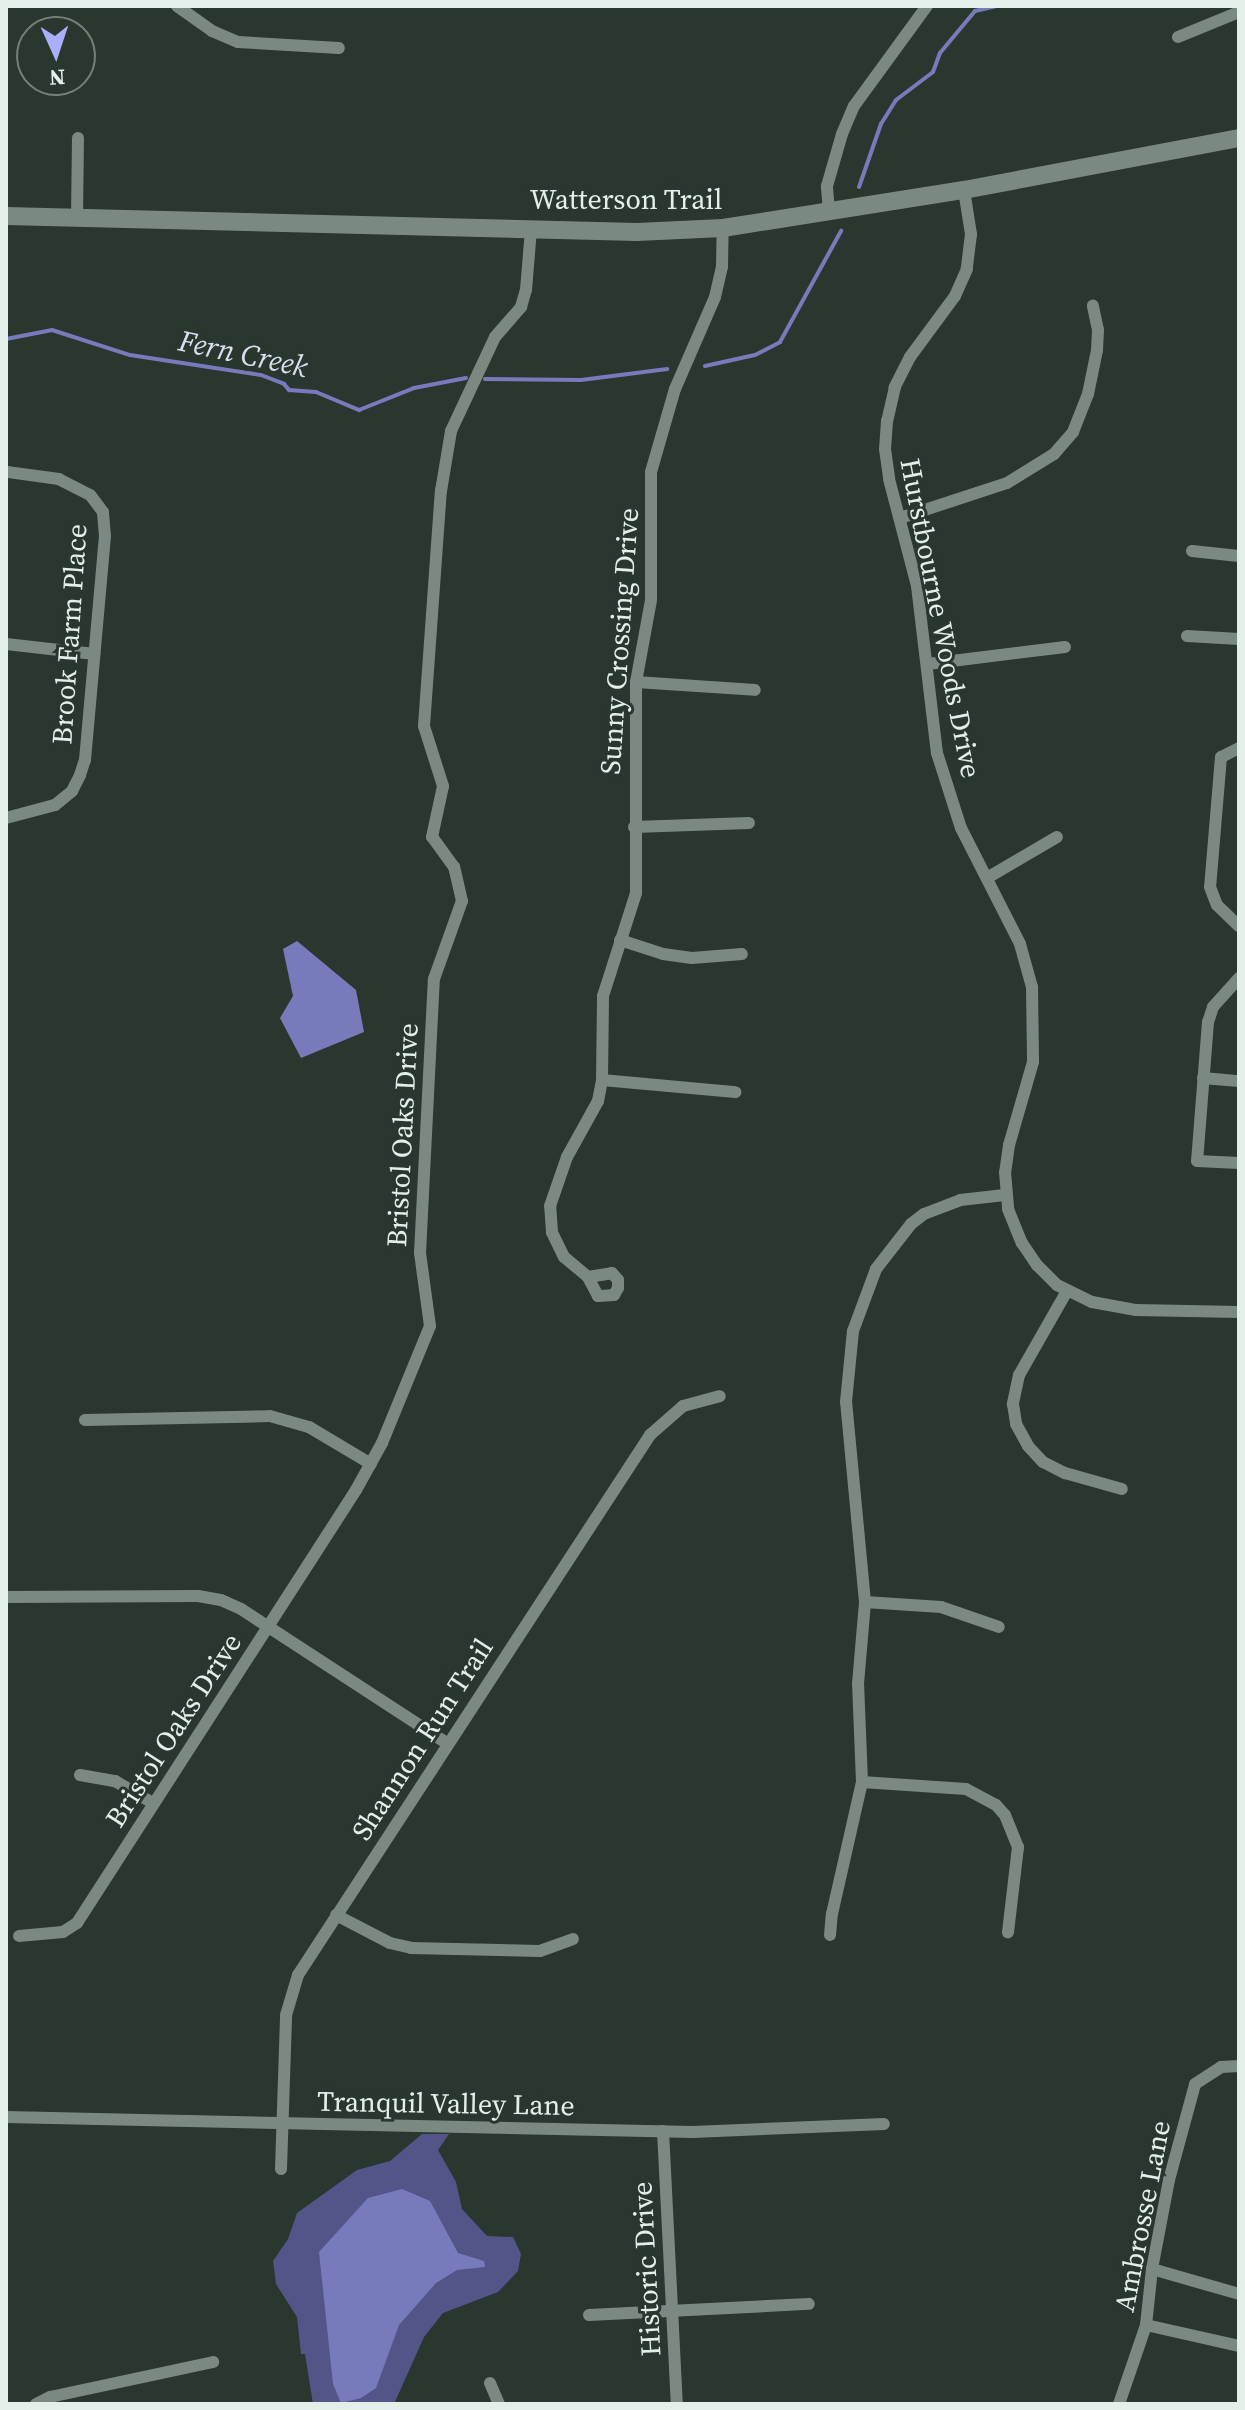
<!DOCTYPE html>
<html>
<head>
<meta charset="utf-8">
<style>
	body { margin:0 }
	#map { position:relative; width:1245px; height:2410px; overflow:hidden; background:#29372f; font-family:"Source Serif 4",serif }
	div>[style] { position:absolute }
	[style*='--x'] { left:calc(var(--x)*1px); top:calc(var(--y)*1px); width:calc(var(--w)*1px); rotate:calc(var(--a)*1deg) }
	.green>* { inset:0; background:#535588 }
	.water>* { inset:0; background:#787bbb }
	.stream>* { height:4px; margin:-2px; padding:0 2px; transform-origin:2px; border-radius:2px; background:#787bbb }
	.street>* { height:12px; margin:-6px; padding:0 6px; transform-origin:6px; border-radius:6px; background:#7a8a81 }
	.secondary>* { height:18px; margin:-9px; padding:0 9px; transform-origin:9px; border-radius:9px; background:#7a8a81 }
	span { translate:-50% -50%; white-space:nowrap; text-align:center; line-height:1.15; -webkit-text-stroke:6px #29372f; paint-order:stroke }
	.street-label { font-size:28px; color:#e5efe9 }
	.water-label { font-size:30px; color:#dcdef0; font-style:italic }
	.frame { position:absolute; inset:0; border:8px solid #e5efe9; pointer-events:none }
	.north { position:absolute; left:16px; top:16px; width:80px; height:80px; box-sizing:border-box; background:#29372f; border:2px solid #748179; border-radius:50%; rotate:177deg; font-size:22px; font-weight:700; line-height:32px; text-align:center; color:#e5efe9 }
	.north::after { content:''; display:block; margin:auto; width:28px; height:36px; background:#aaaffb; clip-path:polygon(50% 0,100% 100%,50% 72%,0 100%) }
</style>
</head>
<body>
<div id="map">
	<div class="green">
		<div style="clip-path:polygon(422px 2134px,449px 2134px,438px 2150px,456px 2182px,462px 2209px,487px 2236px,513px 2237px,521px 2254px,518px 2271px,498px 2292px,443px 2313px,424px 2337px,394px 2404px,313px 2404px,305px 2354px,301px 2354px,297px 2317px,276px 2284px,273px 2261px,288px 2239px,297px 2213px,357px 2170px,390px 2161px)"></div>
	</div>
	<div class="water">
		<div style="clip-path:polygon(297px 941px,356px 990px,364px 1032px,301px 1058px,280px 1018px,293px 996px,283px 949px)"></div>
		<div style="clip-path:polygon(402px 2189px,430px 2201px,458px 2253px,484px 2261px,485px 2267px,457px 2270px,436px 2283px,399px 2325px,376px 2388px,361px 2398px,341px 2403px,333px 2384px,319px 2252px,368px 2198px)"></div>
	</div>
	<div class="stream">
		<div style="--x:859;--y:187;--w:67;--a:-70.8"></div>
		<div style="--x:881;--y:124;--w:28;--a:-58"></div>
		<div style="--x:896;--y:100;--w:46;--a:-37.1"></div>
		<div style="--x:933;--y:72;--w:20;--a:-70"></div>
		<div style="--x:940;--y:53;--w:55;--a:-50.2"></div>
		<div style="--x:975;--y:11;--w:22;--a:-13"></div>
		<div style="--x:6;--y:339;--w:47;--a:-11.1"></div>
		<div style="--x:52;--y:330;--w:82;--a:17.8"></div>
		<div style="--x:130;--y:355;--w:133;--a:8.7"></div>
		<div style="--x:261;--y:375;--w:25;--a:21"></div>
		<div style="--x:284;--y:384;--w:8;--a:50"></div>
		<div style="--x:289;--y:390;--w:27;--a:4"></div>
		<div style="--x:316;--y:392;--w:47;--a:22.7"></div>
		<div style="--x:359;--y:410;--w:59;--a:-21.8"></div>
		<div style="--x:414;--y:388;--w:53;--a:-10.9"></div>
		<div style="--x:705;--y:366;--w:51;--a:-12.4"></div>
		<div style="--x:755;--y:355;--w:28;--a:-27"></div>
		<div style="--x:780;--y:342;--w:127;--a:-61.2"></div>
		<div style="--x:485;--y:379;--w:96;--a:0.6"></div>
		<div style="--x:581;--y:380;--w:87;--a:-7.3"></div>
	</div>
	<div class="street">
		<div style="--x:177;--y:6;--w:43;--a:35.5"></div>
		<div style="--x:212;--y:31;--w:28;--a:23"></div>
		<div style="--x:238;--y:42;--w:101;--a:3.4"></div>
		<div style="--x:1178;--y:37;--w:66;--a:-22.3"></div>
		<div style="--x:964;--y:190;--w:45;--a:81"></div>
		<div style="--x:971;--y:234;--w:35;--a:97"></div>
		<div style="--x:967;--y:269;--w:30;--a:114"></div>
		<div style="--x:955;--y:296;--w:76;--a:126.4"></div>
		<div style="--x:910;--y:357;--w:34;--a:117"></div>
		<div style="--x:895;--y:387;--w:35;--a:103"></div>
		<div style="--x:887;--y:421;--w:28;--a:94"></div>
		<div style="--x:885;--y:449;--w:30;--a:82"></div>
		<div style="--x:889;--y:479;--w:111;--a:75.3"></div>
		<div style="--x:917;--y:586;--w:168;--a:83.2"></div>
		<div style="--x:937;--y:753;--w:79;--a:72.3"></div>
		<div style="--x:961;--y:828;--w:130;--a:63"></div>
		<div style="--x:1020;--y:944;--w:45;--a:74.4"></div>
		<div style="--x:1032;--y:987;--w:75;--a:89.2"></div>
		<div style="--x:1033;--y:1062;--w:86;--a:106.1"></div>
		<div style="--x:1009;--y:1145;--w:27;--a:98"></div>
		<div style="--x:1005;--y:1172;--w:37;--a:85"></div>
		<div style="--x:1008;--y:1209;--w:37;--a:68"></div>
		<div style="--x:1022;--y:1243;--w:27;--a:56"></div>
		<div style="--x:1037;--y:1265;--w:28;--a:45"></div>
		<div style="--x:1057;--y:1285;--w:39;--a:26"></div>
		<div style="--x:1092;--y:1302;--w:45;--a:10.3"></div>
		<div style="--x:1136;--y:1310;--w:103;--a:1.1"></div>
		<div style="--x:829;--y:211;--w:25;--a:-95"></div>
		<div style="--x:827;--y:186;--w:54;--a:-73.9"></div>
		<div style="--x:842;--y:134;--w:30;--a:-67"></div>
		<div style="--x:854;--y:106;--w:124;--a:-53.9"></div>
		<div style="--x:77;--y:218;--w:80;--a:-89.3"></div>
		<div style="--x:900;--y:518;--w:113;--a:-18.1"></div>
		<div style="--x:1007;--y:483;--w:55;--a:-31.7"></div>
		<div style="--x:1054;--y:454;--w:29;--a:-49"></div>
		<div style="--x:1073;--y:432;--w:41;--a:-68.5"></div>
		<div style="--x:1088;--y:394;--w:45;--a:-78.4"></div>
		<div style="--x:1097;--y:350;--w:20;--a:-87"></div>
		<div style="--x:1098;--y:330;--w:25;--a:-102"></div>
		<div style="--x:1192;--y:551;--w:47;--a:6.1"></div>
		<div style="--x:1187;--y:636;--w:52;--a:3.3"></div>
		<div style="--x:6;--y:644;--w:89;--a:6.5"></div>
		<div style="--x:928;--y:664;--w:138;--a:-7.1"></div>
		<div style="--x:636;--y:682;--w:119;--a:3.8"></div>
		<div style="--x:1239;--y:748;--w:20;--a:153"></div>
		<div style="--x:1221;--y:757;--w:130;--a:94.8"></div>
		<div style="--x:1210;--y:887;--w:19;--a:69"></div>
		<div style="--x:1217;--y:905;--w:30;--a:44"></div>
		<div style="--x:6;--y:818;--w:51;--a:-14.9"></div>
		<div style="--x:55;--y:805;--w:22;--a:-39"></div>
		<div style="--x:72;--y:791;--w:18;--a:-63"></div>
		<div style="--x:80;--y:775;--w:16;--a:-72"></div>
		<div style="--x:85;--y:760;--w:225;--a:-84.9"></div>
		<div style="--x:105;--y:536;--w:24;--a:-95"></div>
		<div style="--x:103;--y:512;--w:21;--a:-127"></div>
		<div style="--x:90;--y:495;--w:35;--a:-153"></div>
		<div style="--x:59;--y:479;--w:51;--a:-172.2"></div>
		<div style="--x:634;--y:827;--w:115;--a:-2"></div>
		<div style="--x:987;--y:878;--w:81;--a:-30.4"></div>
		<div style="--x:620;--y:940;--w:45;--a:18"></div>
		<div style="--x:663;--y:954;--w:29;--a:8"></div>
		<div style="--x:692;--y:958;--w:50;--a:-4.6"></div>
		<div style="--x:1239;--y:978;--w:39;--a:132"></div>
		<div style="--x:1213;--y:1007;--w:16;--a:108"></div>
		<div style="--x:1208;--y:1022;--w:139;--a:94.5"></div>
		<div style="--x:1197;--y:1161;--w:42;--a:2.7"></div>
		<div style="--x:1203;--y:1078;--w:36;--a:5"></div>
		<div style="--x:602;--y:1080;--w:134;--a:5.2"></div>
		<div style="--x:588;--y:1277;--w:24;--a:-9"></div>
		<div style="--x:612;--y:1273;--w:9;--a:49"></div>
		<div style="--x:618;--y:1280;--w:8;--a:90"></div>
		<div style="--x:618;--y:1288;--w:8;--a:120"></div>
		<div style="--x:614;--y:1295;--w:16;--a:176"></div>
		<div style="--x:598;--y:1296;--w:21;--a:-118"></div>
		<div style="--x:588;--y:1277;--w:31;--a:-140"></div>
		<div style="--x:564;--y:1257;--w:28;--a:-116"></div>
		<div style="--x:552;--y:1232;--w:26;--a:-94"></div>
		<div style="--x:550;--y:1206;--w:52;--a:-70.9"></div>
		<div style="--x:567;--y:1157;--w:64;--a:-61"></div>
		<div style="--x:598;--y:1101;--w:21;--a:-79"></div>
		<div style="--x:602;--y:1080;--w:84;--a:-89.3"></div>
		<div style="--x:603;--y:996;--w:108;--a:-72.2"></div>
		<div style="--x:636;--y:893;--w:211;--a:-90"></div>
		<div style="--x:636;--y:682;--w:83;--a:-79.6"></div>
		<div style="--x:651;--y:600;--w:128;--a:-90"></div>
		<div style="--x:651;--y:472;--w:86;--a:-73.9"></div>
		<div style="--x:675;--y:389;--w:100;--a:-66.5"></div>
		<div style="--x:715;--y:297;--w:31;--a:-77"></div>
		<div style="--x:722;--y:267;--w:39;--a:-89"></div>
		<div style="--x:1067;--y:1291;--w:97;--a:119.7"></div>
		<div style="--x:1019;--y:1375;--w:30;--a:102"></div>
		<div style="--x:1013;--y:1404;--w:20;--a:81"></div>
		<div style="--x:1016;--y:1424;--w:25;--a:61"></div>
		<div style="--x:1028;--y:1446;--w:22;--a:47"></div>
		<div style="--x:1043;--y:1462;--w:25;--a:27"></div>
		<div style="--x:1065;--y:1473;--w:59;--a:15.7"></div>
		<div style="--x:85;--y:1420;--w:185;--a:-1.2"></div>
		<div style="--x:270;--y:1416;--w:41;--a:15.8"></div>
		<div style="--x:309;--y:1427;--w:72;--a:30.8"></div>
		<div style="--x:6;--y:1597;--w:192;--a:-0.3"></div>
		<div style="--x:198;--y:1596;--w:23;--a:10"></div>
		<div style="--x:221;--y:1600;--w:22;--a:24"></div>
		<div style="--x:241;--y:1609;--w:247;--a:33.1"></div>
		<div style="--x:865;--y:1602;--w:76;--a:3.8"></div>
		<div style="--x:941;--y:1607;--w:61;--a:19"></div>
		<div style="--x:80;--y:1775;--w:36;--a:10"></div>
		<div style="--x:115;--y:1781;--w:44;--a:30.1"></div>
		<div style="--x:862;--y:1782;--w:104;--a:3.9"></div>
		<div style="--x:966;--y:1789;--w:34;--a:28"></div>
		<div style="--x:996;--y:1805;--w:13;--a:48"></div>
		<div style="--x:1005;--y:1815;--w:35;--a:68"></div>
		<div style="--x:1018;--y:1847;--w:86;--a:96.7"></div>
		<div style="--x:336;--y:1915;--w:61;--a:27.4"></div>
		<div style="--x:390;--y:1943;--w:22;--a:13"></div>
		<div style="--x:411;--y:1948;--w:129;--a:1.3"></div>
		<div style="--x:540;--y:1951;--w:35;--a:-20"></div>
		<div style="--x:830;--y:1935;--w:21;--a:-85"></div>
		<div style="--x:832;--y:1914;--w:135;--a:-77.2"></div>
		<div style="--x:862;--y:1782;--w:98;--a:-92.3"></div>
		<div style="--x:858;--y:1684;--w:82;--a:-85.1"></div>
		<div style="--x:865;--y:1602;--w:201;--a:-95.4"></div>
		<div style="--x:846;--y:1402;--w:71;--a:-84.4"></div>
		<div style="--x:853;--y:1331;--w:66;--a:-69.6"></div>
		<div style="--x:876;--y:1269;--w:57;--a:-52.1"></div>
		<div style="--x:911;--y:1224;--w:16;--a:-38"></div>
		<div style="--x:924;--y:1214;--w:39;--a:-21"></div>
		<div style="--x:960;--y:1200;--w:45;--a:-6.3"></div>
		<div style="--x:19;--y:1936;--w:44;--a:-5.2"></div>
		<div style="--x:63;--y:1932;--w:17;--a:-33"></div>
		<div style="--x:77;--y:1923;--w:515;--a:-57.2"></div>
		<div style="--x:356;--y:1490;--w:54;--a:-61"></div>
		<div style="--x:382;--y:1443;--w:126;--a:-67.7"></div>
		<div style="--x:430;--y:1326;--w:74;--a:-97.8"></div>
		<div style="--x:420;--y:1253;--w:274;--a:-87.1"></div>
		<div style="--x:434;--y:979;--w:83;--a:-70.3"></div>
		<div style="--x:462;--y:901;--w:35;--a:-103"></div>
		<div style="--x:454;--y:867;--w:37;--a:-126"></div>
		<div style="--x:432;--y:837;--w:52;--a:-77.8"></div>
		<div style="--x:443;--y:786;--w:63;--a:-107.6"></div>
		<div style="--x:424;--y:726;--w:236;--a:-85.9"></div>
		<div style="--x:441;--y:491;--w:61;--a:-80.5"></div>
		<div style="--x:451;--y:431;--w:104;--a:-64.9"></div>
		<div style="--x:495;--y:337;--w:40;--a:-49"></div>
		<div style="--x:521;--y:307;--w:18;--a:-74"></div>
		<div style="--x:526;--y:290;--w:61;--a:-85.3"></div>
		<div style="--x:6;--y:2117;--w:687;--a:1.25"></div>
		<div style="--x:693;--y:2132;--w:191;--a:-2.4"></div>
		<div style="--x:663;--y:2131;--w:273;--a:87.1"></div>
		<div style="--x:281;--y:2169;--w:154;--a:-88.1"></div>
		<div style="--x:286;--y:2015;--w:42;--a:-73.3"></div>
		<div style="--x:298;--y:1975;--w:645;--a:-56.9"></div>
		<div style="--x:650;--y:1435;--w:44;--a:-41.3"></div>
		<div style="--x:683;--y:1406;--w:38;--a:-15"></div>
		<div style="--x:1152;--y:2269;--w:91;--a:16"></div>
		<div style="--x:589;--y:2315;--w:220;--a:-2.9"></div>
		<div style="--x:1146;--y:2325;--w:95;--a:12.7"></div>
		<div style="--x:490;--y:2383;--w:23;--a:67"></div>
		<div style="--x:36;--y:2404;--w:16;--a:-27"></div>
		<div style="--x:50;--y:2397;--w:167;--a:-12.1"></div>
		<div style="--x:1119;--y:2404;--w:83;--a:-71.1"></div>
		<div style="--x:1146;--y:2325;--w:56;--a:-83.9"></div>
		<div style="--x:1152;--y:2269;--w:91;--a:-79.2"></div>
		<div style="--x:1169;--y:2180;--w:99;--a:-74.8"></div>
		<div style="--x:1195;--y:2084;--w:31;--a:-33"></div>
		<div style="--x:1221;--y:2067;--w:18;--a:-3"></div>
	</div>
	<div class="secondary">
		<div style="--x:6;--y:216;--w:631;--a:1.45"></div>
		<div style="--x:637;--y:232;--w:86;--a:-2.7"></div>
		<div style="--x:723;--y:228;--w:244;--a:-9"></div>
		<div style="--x:964;--y:190;--w:280;--a:-10.7"></div>
	</div>
	<div class="street-label">
		<span style="left:626px;top:199px">Watterson Trail</span>
		<span style="left:941px;top:618px;rotate:79deg">Hurstbourne Woods Drive</span>
		<span style="left:69px;top:634px;rotate:-86deg">Brook Farm Place</span>
		<span style="left:619px;top:641px;rotate:-86deg">Sunny Crossing Drive</span>
		<span style="left:402px;top:1135px;rotate:-87deg">Bristol Oaks Drive</span>
		<span style="left:173px;top:1730px;rotate:-57deg">Bristol Oaks Drive</span>
		<span style="left:422px;top:1739px;rotate:-57deg">Shannon Run Trail</span>
		<span style="left:446px;top:2103px;rotate:1deg">Tranquil Valley Lane</span>
		<span style="left:1142px;top:2216px;rotate:-79deg">Ambrosse Lane</span>
		<span style="left:646px;top:2269px;rotate:-93deg">Historic Drive</span>
	</div>
	<div class="water-label">
		<span style="left:243px;top:354px;rotate:12deg">Fern Creek</span>
	</div>
	<div class="frame"></div>
	<div class="north">N</div>
</div>
</body>
</html>
